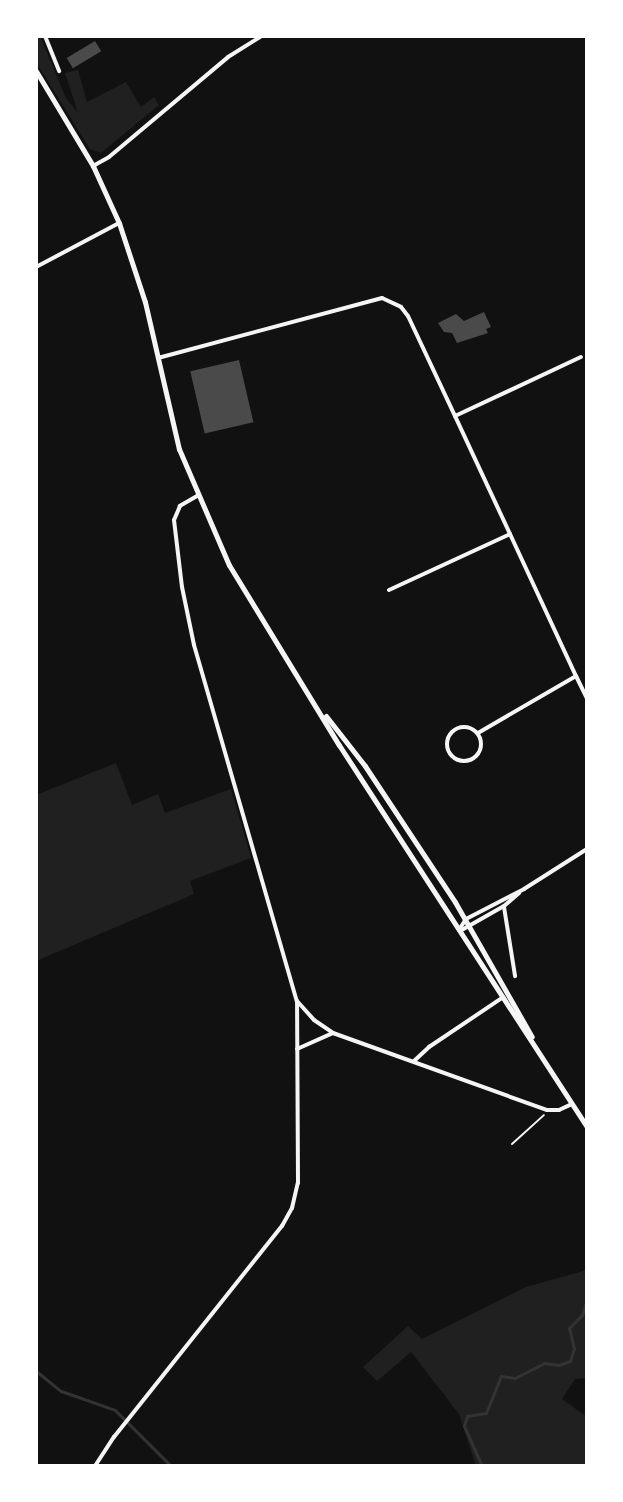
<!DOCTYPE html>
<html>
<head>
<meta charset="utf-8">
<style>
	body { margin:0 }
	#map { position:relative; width:623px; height:1502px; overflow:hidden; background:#111; font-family:Quicksand,sans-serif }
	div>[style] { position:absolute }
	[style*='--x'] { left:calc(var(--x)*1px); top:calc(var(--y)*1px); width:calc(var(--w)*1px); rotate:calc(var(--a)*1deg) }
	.green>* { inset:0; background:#202020 }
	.stream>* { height:3px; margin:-1.5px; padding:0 1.5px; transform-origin:1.5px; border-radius:1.5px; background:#333 }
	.building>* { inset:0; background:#4a4a4a; transform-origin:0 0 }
	.path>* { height:2px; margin:-1px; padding:0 1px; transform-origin:1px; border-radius:1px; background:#f5f5f5 }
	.minor>* { height:4px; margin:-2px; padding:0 2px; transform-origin:2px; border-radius:2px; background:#f5f5f5 }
	.minor>.ring { margin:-2px; padding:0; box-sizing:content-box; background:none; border:4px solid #f5f5f5; border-radius:50% }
	.tertiary>* { height:4px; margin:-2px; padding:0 2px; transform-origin:2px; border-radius:2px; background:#f5f5f5 }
	.secondary>* { height:5px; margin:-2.5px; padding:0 2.5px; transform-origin:2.5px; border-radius:2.5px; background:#f5f5f5 }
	span { translate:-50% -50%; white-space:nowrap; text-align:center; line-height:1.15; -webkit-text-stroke:7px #fff; paint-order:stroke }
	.frame { position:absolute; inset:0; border:38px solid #fff; pointer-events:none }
</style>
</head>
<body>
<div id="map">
	<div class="green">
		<div style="clip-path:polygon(36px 36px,40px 36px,66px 98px,78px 113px,65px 73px,78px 70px,87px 102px,126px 82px,141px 107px,154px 97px,159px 105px,101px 153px,90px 149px,36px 62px)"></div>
		<div style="clip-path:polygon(116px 763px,132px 805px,158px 794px,165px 813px,231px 789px,251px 858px,190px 881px,194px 894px,36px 961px,36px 795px)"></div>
		<div style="clip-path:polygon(587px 1270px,587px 1378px,575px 1379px,562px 1399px,587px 1417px,587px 1466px,476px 1466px,459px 1414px,411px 1352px,377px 1381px,363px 1367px,408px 1326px,422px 1339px,526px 1287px)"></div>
	</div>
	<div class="stream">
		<div style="--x:36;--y:1371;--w:32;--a:39"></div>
		<div style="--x:61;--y:1391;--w:57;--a:19.4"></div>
		<div style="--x:115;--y:1410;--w:79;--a:45"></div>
		<div style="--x:482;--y:1466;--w:44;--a:-114.2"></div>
		<div style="--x:464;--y:1426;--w:10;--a:-73"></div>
		<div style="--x:467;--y:1416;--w:19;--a:-9"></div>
		<div style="--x:486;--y:1413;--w:40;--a:-68"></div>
		<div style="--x:501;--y:1376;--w:14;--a:8"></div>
		<div style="--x:515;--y:1378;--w:33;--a:-27"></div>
		<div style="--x:544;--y:1363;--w:15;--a:8"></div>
		<div style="--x:559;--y:1365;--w:12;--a:-20"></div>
		<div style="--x:570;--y:1361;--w:13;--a:-72"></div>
		<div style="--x:574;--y:1349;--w:22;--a:-103"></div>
		<div style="--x:569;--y:1328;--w:18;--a:-45"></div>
		<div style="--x:582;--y:1315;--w:16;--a:-72"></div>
	</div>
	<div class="building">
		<div style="left:95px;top:41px;width:12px;height:33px;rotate:59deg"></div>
		<div style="clip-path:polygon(484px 312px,491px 327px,486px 329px,488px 333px,457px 343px,452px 333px,444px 332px,438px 323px,456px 314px,464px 321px)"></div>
		<div style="left:239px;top:360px;width:64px;height:50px;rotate:77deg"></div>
	</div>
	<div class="path">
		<div style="--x:512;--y:1144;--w:43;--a:-42.2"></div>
	</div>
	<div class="minor">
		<div style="--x:45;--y:36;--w:38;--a:68"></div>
		<div style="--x:93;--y:166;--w:18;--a:-29"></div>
		<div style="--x:109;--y:157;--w:155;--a:-40"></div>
		<div style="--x:228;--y:57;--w:40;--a:-32"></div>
		<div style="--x:158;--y:358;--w:232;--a:-15"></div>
		<div style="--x:382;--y:298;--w:21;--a:25"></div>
		<div style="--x:401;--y:307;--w:11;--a:52"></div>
		<div style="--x:408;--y:316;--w:110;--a:64.8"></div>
		<div style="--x:197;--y:496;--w:20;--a:150"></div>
		<div style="--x:180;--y:506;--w:15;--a:113"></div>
		<div style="--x:174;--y:520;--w:67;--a:83.2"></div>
		<div style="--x:182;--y:587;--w:59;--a:78.3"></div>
		<div style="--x:194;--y:645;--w:371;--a:73.9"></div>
		<div style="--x:297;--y:1001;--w:25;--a:48"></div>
		<div style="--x:314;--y:1020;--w:23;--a:34"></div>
		<div style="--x:333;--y:1033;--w:227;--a:19.8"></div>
		<div style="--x:547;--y:1110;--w:12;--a:0"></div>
		<div style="--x:559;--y:1110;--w:14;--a:-25"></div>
		<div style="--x:510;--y:534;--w:157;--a:65.1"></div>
		<div style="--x:389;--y:590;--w:133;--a:-24.8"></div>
		<div style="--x:510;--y:534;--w:130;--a:-115"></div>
		<div style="--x:455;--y:416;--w:139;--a:-25.1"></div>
		<div class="ring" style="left:447px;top:727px;width:30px;height:30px"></div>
		<div style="--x:478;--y:733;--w:113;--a:-30.2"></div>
		<div style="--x:576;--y:676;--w:25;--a:64"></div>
		<div style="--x:504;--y:907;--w:70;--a:80.9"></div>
		<div style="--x:459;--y:930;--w:13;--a:-58"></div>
		<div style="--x:466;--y:919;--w:65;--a:-27.3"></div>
		<div style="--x:524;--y:889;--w:75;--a:-32.4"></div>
		<div style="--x:460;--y:931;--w:51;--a:-29.6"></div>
		<div style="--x:504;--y:906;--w:20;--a:-41"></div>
		<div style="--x:297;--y:1049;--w:39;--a:-24"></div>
		<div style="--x:414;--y:1061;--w:21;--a:-43"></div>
		<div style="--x:429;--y:1047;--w:88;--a:-33.9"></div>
		<div style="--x:95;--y:1466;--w:35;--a:-57"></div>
		<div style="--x:114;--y:1437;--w:270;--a:-51.5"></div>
		<div style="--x:282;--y:1226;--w:21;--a:-61"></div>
		<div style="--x:292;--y:1208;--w:26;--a:-77"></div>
		<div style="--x:298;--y:1183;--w:182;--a:-90.3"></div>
	</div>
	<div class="tertiary">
		<div style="--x:36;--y:267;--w:94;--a:-27.9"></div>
	</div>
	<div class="secondary">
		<div style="--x:36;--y:71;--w:111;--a:59"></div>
		<div style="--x:93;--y:166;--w:63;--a:65.5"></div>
		<div style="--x:119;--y:223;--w:83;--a:71.8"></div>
		<div style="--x:145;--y:302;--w:151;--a:77"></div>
		<div style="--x:179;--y:449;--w:126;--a:66.7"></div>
		<div style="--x:229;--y:565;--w:211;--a:58.6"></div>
		<div style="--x:339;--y:745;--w:455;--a:57"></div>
		<div style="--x:326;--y:716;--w:63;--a:52"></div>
		<div style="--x:365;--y:766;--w:163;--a:56.5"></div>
		<div style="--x:455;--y:902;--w:155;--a:60.3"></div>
	</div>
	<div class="frame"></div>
</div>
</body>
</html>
